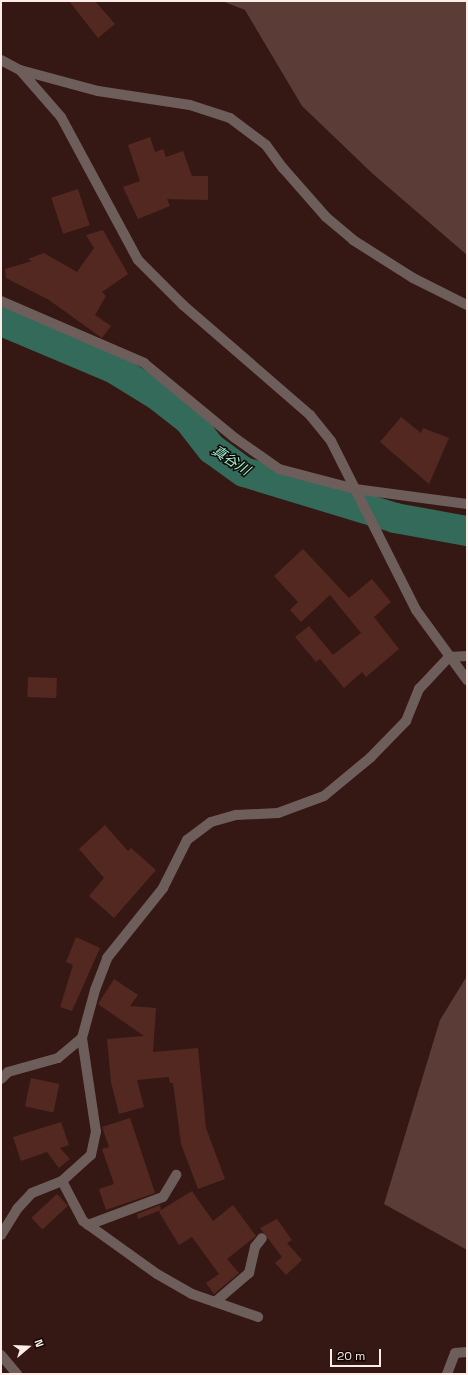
<!DOCTYPE html>
<html>
<head>
<meta charset="utf-8">
<style>
	body { margin:0 }
	#map { position:relative; width:468px; height:1375px; overflow:hidden; background:#351813; font-family:"Space Grotesk","Noto Sans JP",sans-serif }
	div>[style] { position:absolute }
	[style*='--x'] { left:calc(var(--x)*1px); top:calc(var(--y)*1px); width:calc(var(--w)*1px); rotate:calc(var(--a)*1deg) }
	.green>* { inset:0; background:#5c3c36 }
	.river>* { height:30px; margin:-15px; padding:0 15px; transform-origin:15px; border-radius:15px; background:#336a59 }
	.building>* { inset:0; background:#532820; transform-origin:0 0 }
	.minor>* { height:10px; margin:-5px; padding:0 5px; transform-origin:5px; border-radius:5px; background:#6e5e5b }
	.tertiary>* { height:10px; margin:-5px; padding:0 5px; transform-origin:5px; border-radius:5px; background:#6e5e5b }
	span { translate:-50% -50%; white-space:nowrap; text-align:center; line-height:1.15; -webkit-text-stroke:3px #140705; paint-order:stroke }
	.water-label { font-size:14px; color:#99f1d4; font-style:italic }
	.frame { position:absolute; inset:0; border:2px solid #fdede9; pointer-events:none }
	.north { position:absolute; left:8px; top:1327px; width:40px; height:40px; -webkit-text-stroke:3px #140705; paint-order:stroke; rotate:71deg; font-size:11px; font-weight:700; line-height:16px; text-align:center; color:#fdede9 }
	.north::after { content:''; display:block; margin:auto; width:14px; height:18px; background:#fdede9; clip-path:polygon(50% 0,100% 100%,50% 72%,0 100%) }
	.scale { position:absolute; left:330px; top:1349px; width:51px; height:18px; box-sizing:border-box; border:2px solid #fdede9; border-top:0; padding-left:5px; font-size:12px; line-height:14px; white-space:nowrap; color:#fdede9; -webkit-text-stroke:3px #140705; paint-order:stroke }
</style>
</head>
<body>
<div id="map">
	<div class="green">
		<div style="clip-path:polygon(222px 1px,467px 1px,467px 255px,373px 174px,302px 106px,245px 10px)"></div>
		<div style="clip-path:polygon(467px 976px,467px 1250px,384px 1204px,440px 1020px)"></div>
	</div>
	<div class="river">
		<div style="--x:1;--y:321;--w:121;--a:22.8"></div>
		<div style="--x:113;--y:368;--w:52;--a:31.5"></div>
		<div style="--x:157;--y:395;--w:41;--a:38"></div>
		<div style="--x:189;--y:420;--w:37;--a:52"></div>
		<div style="--x:212;--y:449;--w:39;--a:36"></div>
		<div style="--x:244;--y:472;--w:158;--a:16.9"></div>
		<div style="--x:395;--y:518;--w:73;--a:10.2"></div>
	</div>
	<div class="building">
		<div style="clip-path:polygon(69px 1px,95px 1px,115px 24px,98px 38px)"></div>
		<div style="clip-path:polygon(150px 137px,155px 152px,163px 149px,166px 157px,183px 151px,192px 176px,208px 176px,208px 200px,167px 199px,170px 206px,138px 219px,123px 187px,140px 181px,128px 145px)"></div>
		<div style="left:78px;top:189px;width:38px;height:28px;rotate:72deg"></div>
		<div style="clip-path:polygon(103px 230px,128px 274px,102px 292px,106px 296px,95px 315px,111px 326px,102px 338px,49px 300px,6px 278px,5px 269px,32px 261px,28px 259px,44px 253px,77px 272px,94px 248px,86px 235px)"></div>
		<div style="clip-path:polygon(401px 417px,421px 433px,423px 428px,449px 438px,429px 484px,380px 442px)"></div>
		<div style="clip-path:polygon(303px 549px,349px 598px,372px 579px,391px 602px,374px 617px,399px 649px,366px 677px,362px 672px,344px 688px,320px 659px,316px 662px,295px 637px,309px 626px,333px 655px,361px 633px,330px 595px,301px 622px,290px 610px,298px 602px,274px 576px)"></div>
		<div style="left:28px;top:677px;width:29px;height:20px;rotate:2deg"></div>
		<div style="clip-path:polygon(105px 825px,128px 851px,131px 848px,156px 870px,114px 918px,89px 896px,104px 878px,79px 849px)"></div>
		<div style="clip-path:polygon(76px 937px,100px 948px,72px 1011px,60px 1007px,73px 965px,66px 962px)"></div>
		<div style="clip-path:polygon(114px 979px,138px 995px,130px 1006px,156px 1008px,153px 1052px,198px 1048px,206px 1128px,225px 1179px,198px 1189px,181px 1144px,173px 1083px,170px 1083px,169px 1077px,137px 1080px,144px 1107px,119px 1114px,111px 1082px,107px 1039px,144px 1036px,98px 1004px)"></div>
		<div style="left:31px;top:1078px;width:29px;height:29px;rotate:12deg"></div>
		<div style="clip-path:polygon(130px 1118px,155px 1193px,106px 1210px,99px 1189px,114px 1184px,102px 1149px,109px 1147px,102px 1127px)"></div>
		<div style="clip-path:polygon(61px 1122px,69px 1145px,60px 1148px,70px 1159px,59px 1168px,47px 1152px,21px 1161px,13px 1137px)"></div>
		<div style="clip-path:polygon(192px 1191px,213px 1221px,233px 1205px,256px 1236px,227px 1259px,239px 1273px,214px 1294px,206px 1283px,219px 1274px,192px 1237px,179px 1245px,159px 1212px,161px 1210px,138px 1219px,137px 1214px,160px 1205px,161px 1210px)"></div>
		<div style="left:57px;top:1194px;width:16px;height:35px;rotate:47deg"></div>
		<div style="clip-path:polygon(277px 1219px,292px 1240px,287px 1243px,302px 1260px,286px 1275px,275px 1263px,282px 1257px,260px 1228px)"></div>
	</div>
	<div class="minor">
		<div style="--x:20;--y:70;--w:81;--a:15.1"></div>
		<div style="--x:98;--y:91;--w:93;--a:8.7"></div>
		<div style="--x:190;--y:105;--w:42;--a:18"></div>
		<div style="--x:230;--y:118;--w:45;--a:36.9"></div>
		<div style="--x:266;--y:145;--w:29;--a:54"></div>
		<div style="--x:283;--y:168;--w:65;--a:48.7"></div>
		<div style="--x:326;--y:217;--w:35;--a:40"></div>
		<div style="--x:353;--y:240;--w:71;--a:32.3"></div>
		<div style="--x:413;--y:278;--w:60;--a:26.6"></div>
		<div style="--x:1;--y:301;--w:156;--a:23.4"></div>
		<div style="--x:144;--y:363;--w:118;--a:39.5"></div>
		<div style="--x:235;--y:438;--w:54;--a:35.2"></div>
		<div style="--x:279;--y:469;--w:79;--a:14.7"></div>
		<div style="--x:355;--y:489;--w:113;--a:7.6"></div>
		<div style="--x:1;--y:1079;--w:10;--a:-45"></div>
		<div style="--x:8;--y:1072;--w:52;--a:-15.6"></div>
		<div style="--x:58;--y:1058;--w:31;--a:-40"></div>
		<div style="--x:62;--y:1181;--w:45;--a:62.3"></div>
		<div style="--x:83;--y:1221;--w:91;--a:35.6"></div>
		<div style="--x:157;--y:1274;--w:40;--a:29.7"></div>
		<div style="--x:192;--y:1294;--w:70;--a:19.2"></div>
		<div style="--x:88;--y:1225;--w:80;--a:-20.5"></div>
		<div style="--x:163;--y:1197;--w:26;--a:-59"></div>
		<div style="--x:1;--y:1235;--w:31;--a:-58"></div>
		<div style="--x:17;--y:1209;--w:22;--a:-47"></div>
		<div style="--x:32;--y:1193;--w:32;--a:-22"></div>
		<div style="--x:62;--y:1181;--w:39;--a:-42"></div>
		<div style="--x:91;--y:1155;--w:24;--a:-78"></div>
		<div style="--x:96;--y:1132;--w:95;--a:-98.5"></div>
		<div style="--x:82;--y:1038;--w:50;--a:-74.8"></div>
		<div style="--x:95;--y:990;--w:34;--a:-69"></div>
		<div style="--x:107;--y:958;--w:90;--a:-51.3"></div>
		<div style="--x:163;--y:888;--w:54;--a:-63.4"></div>
		<div style="--x:187;--y:840;--w:30;--a:-37"></div>
		<div style="--x:211;--y:822;--w:26;--a:-16"></div>
		<div style="--x:236;--y:815;--w:42;--a:-2.7"></div>
		<div style="--x:278;--y:813;--w:49;--a:-20.3"></div>
		<div style="--x:324;--y:796;--w:60;--a:-39.6"></div>
		<div style="--x:370;--y:758;--w:52;--a:-45.8"></div>
		<div style="--x:406;--y:721;--w:35;--a:-68"></div>
		<div style="--x:419;--y:689;--w:44;--a:-46.8"></div>
		<div style="--x:449;--y:657;--w:18;--a:-3"></div>
		<div style="--x:215;--y:1302;--w:45;--a:-40.5"></div>
		<div style="--x:249;--y:1273;--w:27;--a:-77"></div>
		<div style="--x:255;--y:1247;--w:11;--a:-52"></div>
		<div style="--x:1;--y:1355;--w:25;--a:50"></div>
		<div style="--x:447;--y:1374;--w:22;--a:-69"></div>
		<div style="--x:455;--y:1353;--w:12;--a:-5"></div>
	</div>
	<div class="tertiary">
		<div style="--x:1;--y:60;--w:21;--a:28"></div>
		<div style="--x:20;--y:70;--w:62;--a:48.9"></div>
		<div style="--x:61;--y:117;--w:162;--a:61.7"></div>
		<div style="--x:138;--y:260;--w:64;--a:45"></div>
		<div style="--x:183;--y:305;--w:168;--a:40.9"></div>
		<div style="--x:310;--y:415;--w:33;--a:51"></div>
		<div style="--x:331;--y:441;--w:189;--a:63.3"></div>
		<div style="--x:416;--y:610;--w:87;--a:53.9"></div>
	</div>
	<div class="water-label">
		<span style="left:231px;top:460px;rotate:33deg">真谷川</span>
	</div>
	<div class="frame"></div>
	<div class="north">N</div>
	<div class="scale">20 m</div>
</div>
</body>
</html>
